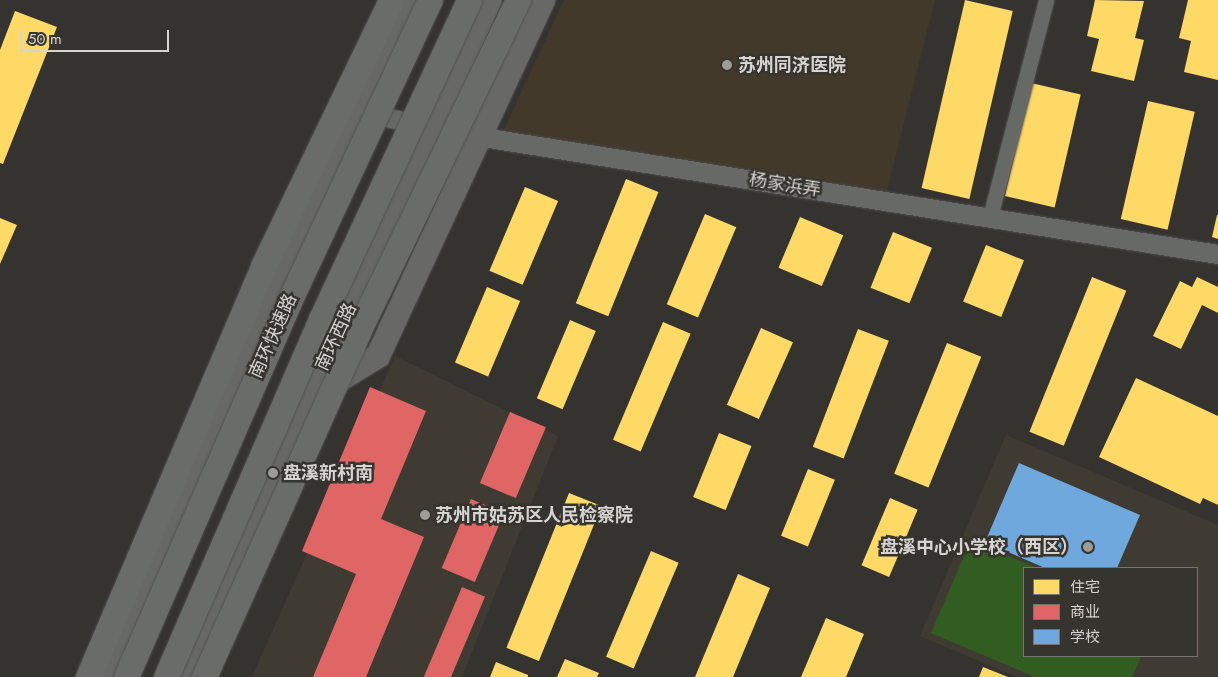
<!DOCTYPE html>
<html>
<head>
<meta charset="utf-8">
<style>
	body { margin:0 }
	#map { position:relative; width:1218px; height:677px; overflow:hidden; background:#353330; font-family:Jost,"Noto Sans SC",sans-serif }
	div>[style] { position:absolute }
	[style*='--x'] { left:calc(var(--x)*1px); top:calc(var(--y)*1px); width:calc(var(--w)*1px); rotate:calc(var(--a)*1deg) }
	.built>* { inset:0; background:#403b32 }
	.medical>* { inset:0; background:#43392b }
	.green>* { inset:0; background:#325d21 }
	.homes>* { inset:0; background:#ffd966; transform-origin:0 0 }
	.shops>* { inset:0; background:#e06666; transform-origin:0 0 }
	.schools>* { inset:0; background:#6fa8dc }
	.roads { filter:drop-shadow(0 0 1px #51504e) drop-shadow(0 0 1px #51504e) }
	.minor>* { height:15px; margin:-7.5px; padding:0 7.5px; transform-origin:7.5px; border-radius:7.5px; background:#676967 }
	.tertiary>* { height:19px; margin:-9.5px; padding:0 9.5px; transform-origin:9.5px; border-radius:9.5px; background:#676967 }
	.primary>* { height:24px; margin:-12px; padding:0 12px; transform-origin:12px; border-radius:12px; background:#686967 }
	.trunk>* { height:25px; margin:-12.5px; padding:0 12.5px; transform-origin:12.5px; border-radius:12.5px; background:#6a6c6a }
	.bridges { filter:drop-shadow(0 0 1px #51504e) drop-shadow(0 0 1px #51504e) }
	.trunk-bridge>* { height:25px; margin:-12.5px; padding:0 12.5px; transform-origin:12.5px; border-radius:12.5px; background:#6a6c6a }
	.dots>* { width:14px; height:14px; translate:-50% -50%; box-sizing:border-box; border:2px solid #36342f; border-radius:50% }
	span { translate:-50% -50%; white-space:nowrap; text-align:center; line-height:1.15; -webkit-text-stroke:5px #36342f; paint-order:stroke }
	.poi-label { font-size:18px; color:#d6d4d1; font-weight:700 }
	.left { translate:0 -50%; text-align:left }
	.right { translate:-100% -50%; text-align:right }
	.street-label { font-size:18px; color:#d6d4d1 }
	.legend { position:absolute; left:1023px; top:567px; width:175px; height:90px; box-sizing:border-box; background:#36342f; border:1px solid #767470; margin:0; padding:6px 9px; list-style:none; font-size:15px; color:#d6d4d1 }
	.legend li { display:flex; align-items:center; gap:10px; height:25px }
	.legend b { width:25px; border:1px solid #767470 }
	.scale { position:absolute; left:20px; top:30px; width:149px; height:22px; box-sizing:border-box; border:2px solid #d6d4d1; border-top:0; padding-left:6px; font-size:15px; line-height:18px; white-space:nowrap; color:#d6d4d1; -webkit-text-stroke:4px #36342f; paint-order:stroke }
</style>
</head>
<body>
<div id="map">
	<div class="built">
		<div style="clip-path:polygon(395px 356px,558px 436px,462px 677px,252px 677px)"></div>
		<div style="clip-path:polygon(evenodd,1006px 435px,1218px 525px,1218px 677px,1017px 677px,920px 636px,1006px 435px,1024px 568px,1197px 568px,1197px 656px,1024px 656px,1024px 568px)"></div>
	</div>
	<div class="medical">
		<div style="clip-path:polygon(564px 0,935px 0,887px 191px,504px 130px)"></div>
	</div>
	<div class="green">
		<div style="clip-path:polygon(971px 540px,1037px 568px,1024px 568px,1024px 656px,1141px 656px,1132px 677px,1035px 677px,931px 633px)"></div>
	</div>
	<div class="homes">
		<div style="left:965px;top:0;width:49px;height:193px;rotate:13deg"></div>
		<div style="clip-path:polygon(1095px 0,1144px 1px,1135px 38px,1144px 40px,1134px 81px,1091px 71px,1099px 39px,1087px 36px)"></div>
		<div style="clip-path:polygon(1188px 0,1218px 0,1218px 80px,1184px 72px,1191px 41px,1179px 38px)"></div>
		<div style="clip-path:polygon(15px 11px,57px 27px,3px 164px,0 163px,0 50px)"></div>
		<div style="left:1031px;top:83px;width:51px;height:116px;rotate:13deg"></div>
		<div style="left:1148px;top:101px;width:48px;height:121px;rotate:13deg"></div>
		<div style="left:626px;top:179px;width:35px;height:134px;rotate:22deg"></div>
		<div style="left:525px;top:187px;width:36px;height:91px;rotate:23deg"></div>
		<div style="left:705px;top:214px;width:34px;height:98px;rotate:23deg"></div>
		<div style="clip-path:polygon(1217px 215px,1218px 215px,1218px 239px,1212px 237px)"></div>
		<div style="left:800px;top:217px;width:47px;height:55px;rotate:23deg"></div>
		<div style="clip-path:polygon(0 218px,17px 225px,0 264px)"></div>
		<div style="left:893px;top:232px;width:42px;height:60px;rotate:22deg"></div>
		<div style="left:986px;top:245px;width:41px;height:61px;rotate:22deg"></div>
		<div style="left:1092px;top:277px;width:37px;height:167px;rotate:22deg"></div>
		<div style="clip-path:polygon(1197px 277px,1218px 287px,1218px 313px,1202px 305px,1181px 349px,1153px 336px,1180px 281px,1192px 287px)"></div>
		<div style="left:487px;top:287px;width:36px;height:82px;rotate:23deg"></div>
		<div style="left:570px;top:320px;width:28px;height:85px;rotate:23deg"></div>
		<div style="left:663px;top:322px;width:30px;height:128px;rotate:23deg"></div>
		<div style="left:761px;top:328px;width:35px;height:84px;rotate:24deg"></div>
		<div style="left:858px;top:329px;width:33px;height:126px;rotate:21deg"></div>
		<div style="left:947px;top:343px;width:37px;height:141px;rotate:22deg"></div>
		<div style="clip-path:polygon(1136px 378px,1218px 416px,1218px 505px,1203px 498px,1200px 504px,1099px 457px)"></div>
		<div style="left:719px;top:433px;width:35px;height:69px;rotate:22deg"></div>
		<div style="left:808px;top:469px;width:29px;height:72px;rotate:22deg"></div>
		<div style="left:569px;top:493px;width:35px;height:167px;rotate:22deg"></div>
		<div style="left:890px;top:498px;width:30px;height:73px;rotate:23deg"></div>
		<div style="left:651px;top:551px;width:30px;height:115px;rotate:23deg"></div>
		<div style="clip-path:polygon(738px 574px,770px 588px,733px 677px,695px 677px)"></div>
		<div style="clip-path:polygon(826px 618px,864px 634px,846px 677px,801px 677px)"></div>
		<div style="clip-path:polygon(565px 659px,599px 673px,597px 677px,557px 677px)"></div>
		<div style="clip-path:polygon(496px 662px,528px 675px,528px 677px,490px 677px)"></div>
		<div style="clip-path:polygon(983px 667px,1008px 677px,979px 677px)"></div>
	</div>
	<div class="shops">
		<div style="clip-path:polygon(370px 387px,426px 411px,381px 519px,424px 537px,366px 677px,313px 677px,356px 574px,302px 551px)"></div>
		<div style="left:510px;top:412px;width:39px;height:77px;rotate:23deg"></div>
		<div style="left:471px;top:499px;width:36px;height:75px;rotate:23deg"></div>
		<div style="left:462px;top:587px;width:25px;height:98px;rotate:23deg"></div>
	</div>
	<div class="schools">
		<div style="clip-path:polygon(1019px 463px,1140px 515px,1117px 568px,1045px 568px,985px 542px)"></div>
	</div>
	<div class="roads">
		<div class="minor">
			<div style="--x:990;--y:217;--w:224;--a:-75.5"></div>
		</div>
		<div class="tertiary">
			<div style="--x:364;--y:111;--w:70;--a:14.8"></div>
			<div style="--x:432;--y:129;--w:796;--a:9.04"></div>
		</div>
		<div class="primary">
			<div style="--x:326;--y:388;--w:61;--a:-31.6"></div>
			<div style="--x:378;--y:356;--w:392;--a:-65.1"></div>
			<div style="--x:106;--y:677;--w:256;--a:-66.5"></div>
			<div style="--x:208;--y:442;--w:176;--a:-68"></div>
			<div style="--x:274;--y:279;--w:308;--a:-64.8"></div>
			<div style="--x:187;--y:677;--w:221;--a:-67.1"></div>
			<div style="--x:273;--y:473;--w:520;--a:-65.36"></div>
		</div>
		<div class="trunk">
			<div style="--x:88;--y:677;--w:447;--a:-66.9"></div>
			<div style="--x:263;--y:266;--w:295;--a:-64.3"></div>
		</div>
	</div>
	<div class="bridges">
		<div class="trunk-bridge">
			<div style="--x:126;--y:677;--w:407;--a:-66.5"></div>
			<div style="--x:288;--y:304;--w:336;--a:-65"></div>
			<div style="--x:166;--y:677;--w:390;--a:-66.6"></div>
			<div style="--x:321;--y:319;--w:352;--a:-65.1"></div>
			<div style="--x:204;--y:677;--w:378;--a:-65.9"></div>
			<div style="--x:358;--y:332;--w:369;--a:-64.3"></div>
		</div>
	</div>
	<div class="dots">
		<div style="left:727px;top:65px;background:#9e9c99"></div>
		<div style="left:273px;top:473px;background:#9e9c99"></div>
		<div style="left:425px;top:515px;background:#9e9c99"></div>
		<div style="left:1088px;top:547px;background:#9e9c99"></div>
	</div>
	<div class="poi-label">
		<span class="left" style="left:738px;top:65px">苏州同济医院</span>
		<span class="left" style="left:283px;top:473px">盘溪新村南</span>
		<span class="left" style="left:435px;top:515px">苏州市姑苏区人民检察院</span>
		<span class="right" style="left:1078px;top:547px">盘溪中心小学校（西区）</span>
	</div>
	<div class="street-label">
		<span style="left:785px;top:185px;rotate:9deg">杨家浜弄</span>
		<span style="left:273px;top:336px;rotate:-66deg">南环快速路</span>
		<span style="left:336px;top:337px;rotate:-65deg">南环西路</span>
	</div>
	<ul class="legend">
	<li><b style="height:14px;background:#ffd966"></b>住宅</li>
	<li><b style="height:14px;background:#e06666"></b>商业</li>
	<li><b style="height:14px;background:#6fa8dc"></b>学校</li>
	</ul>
	<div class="scale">50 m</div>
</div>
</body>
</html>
